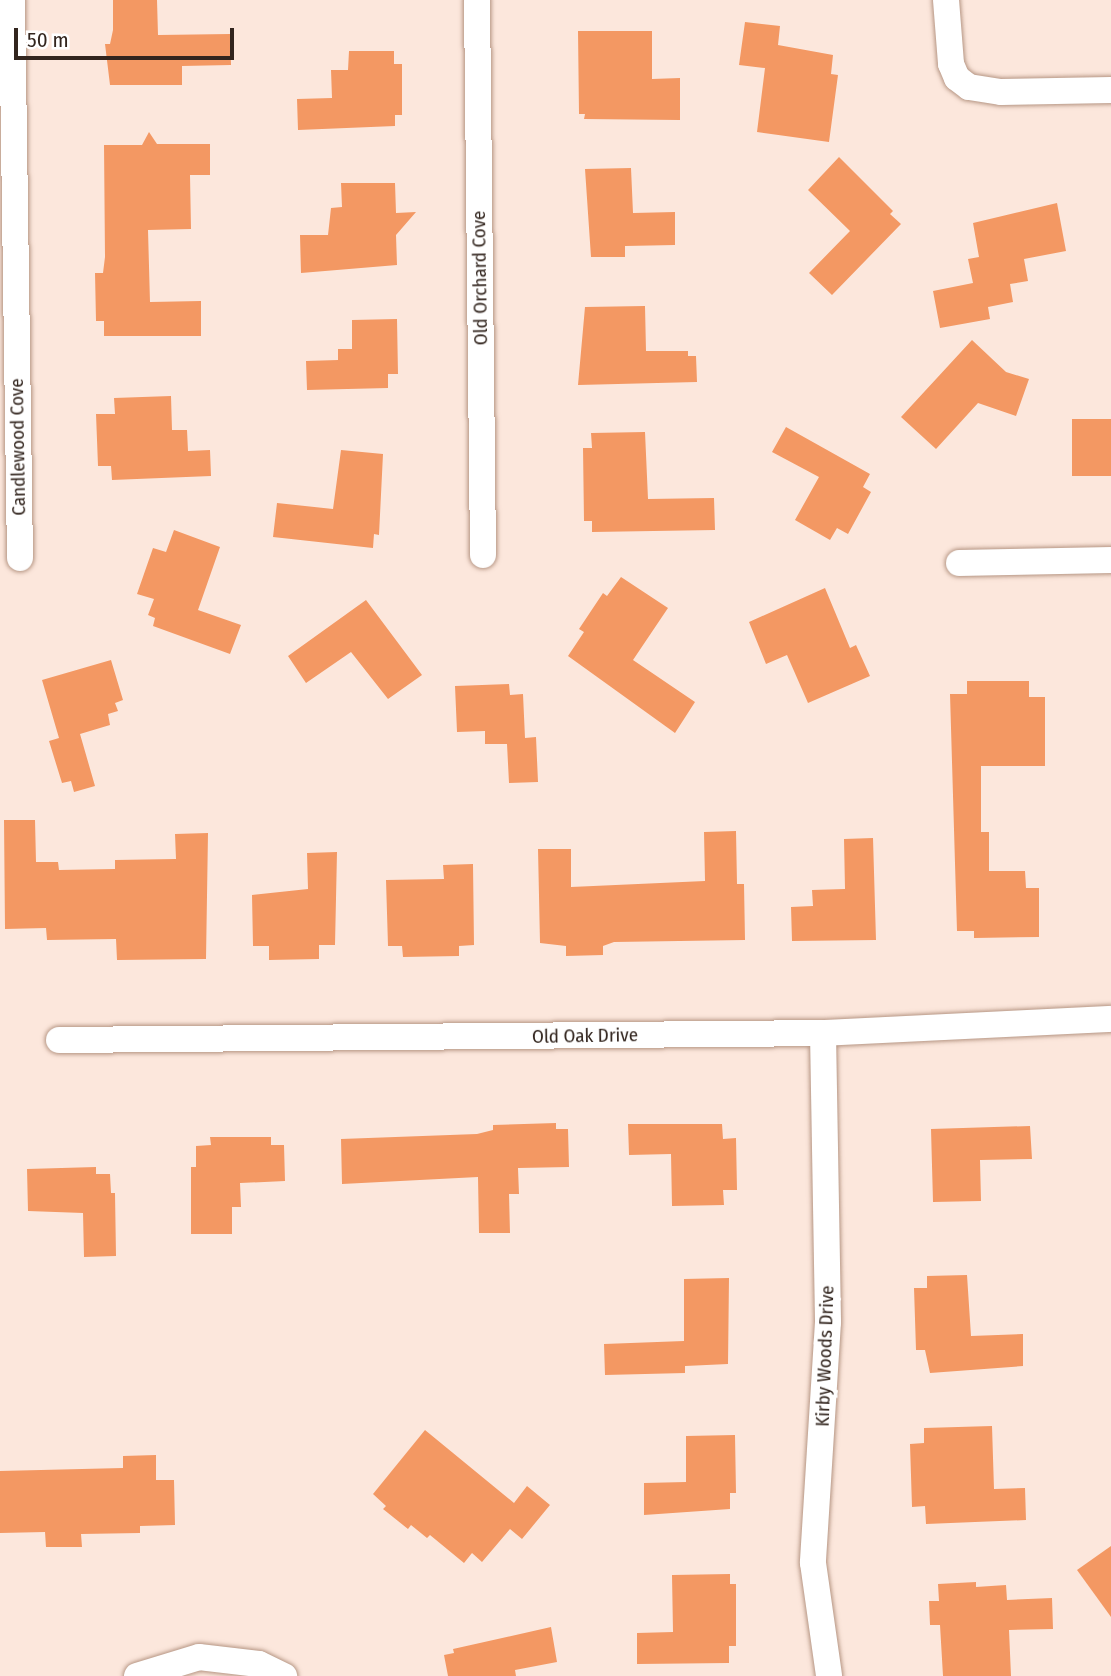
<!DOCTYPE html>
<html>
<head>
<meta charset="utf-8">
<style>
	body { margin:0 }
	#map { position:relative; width:1111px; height:1676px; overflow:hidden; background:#fce7dc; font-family:"Fira Sans Condensed",sans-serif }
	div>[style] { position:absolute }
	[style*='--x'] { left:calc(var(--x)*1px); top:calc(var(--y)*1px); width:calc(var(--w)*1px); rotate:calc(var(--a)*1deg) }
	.building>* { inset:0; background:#f39863; transform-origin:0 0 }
	.roads { filter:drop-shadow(0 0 2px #b69684) drop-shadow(0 0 2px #b69684) }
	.minor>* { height:26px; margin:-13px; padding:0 13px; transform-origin:13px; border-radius:13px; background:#fff }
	span { translate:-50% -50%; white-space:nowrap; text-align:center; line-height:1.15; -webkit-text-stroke:7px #fff; paint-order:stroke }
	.street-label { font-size:19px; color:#32251e }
	.scale { position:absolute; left:14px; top:28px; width:220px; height:32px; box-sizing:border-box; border:4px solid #32251e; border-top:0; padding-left:9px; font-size:21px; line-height:24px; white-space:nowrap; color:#32251e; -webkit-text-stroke:5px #fff; paint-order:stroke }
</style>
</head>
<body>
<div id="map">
	<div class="building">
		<div style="clip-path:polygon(113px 0,157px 0,158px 35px,230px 34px,231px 65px,182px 66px,182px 85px,110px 85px,105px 44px,110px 44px,113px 30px)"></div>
		<div style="clip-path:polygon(745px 22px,780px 26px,778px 45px,833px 55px,831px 74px,838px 75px,829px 142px,757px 132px,765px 68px,739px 65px)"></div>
		<div style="clip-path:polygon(578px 31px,652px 31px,652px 79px,680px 78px,680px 120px,584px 119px,585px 114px,579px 114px)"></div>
		<div style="clip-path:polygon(349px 51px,394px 51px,394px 64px,402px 64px,402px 115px,395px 115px,395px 126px,298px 130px,297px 99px,332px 98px,331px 70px,348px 70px)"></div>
		<div style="clip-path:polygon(149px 132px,157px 144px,210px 144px,210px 175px,190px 175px,191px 229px,148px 230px,150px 302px,201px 301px,201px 336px,104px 336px,104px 321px,96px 321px,95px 273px,103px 273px,105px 257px,104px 145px,142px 145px)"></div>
		<div style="clip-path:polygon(839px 157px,893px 211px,890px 214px,901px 224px,832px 295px,809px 273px,850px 231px,808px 190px)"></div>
		<div style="clip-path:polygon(631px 168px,633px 213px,675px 212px,675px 245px,625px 246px,625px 257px,591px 257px,585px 169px)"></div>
		<div style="clip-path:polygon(341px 183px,395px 183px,396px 213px,416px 212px,396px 235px,397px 265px,301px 273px,300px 235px,328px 235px,331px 208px,342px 207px)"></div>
		<div style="clip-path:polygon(1057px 203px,1066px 251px,1024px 259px,1028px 281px,1010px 284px,1013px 302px,988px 307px,990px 319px,940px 328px,933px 291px,973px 283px,968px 259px,979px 257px,973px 223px)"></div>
		<div style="clip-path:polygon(645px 306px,646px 351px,688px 351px,688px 356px,696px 356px,697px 382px,578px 385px,585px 307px)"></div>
		<div style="clip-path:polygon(397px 319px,398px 374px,388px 374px,388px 388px,307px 390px,306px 361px,338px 360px,338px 349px,352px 349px,352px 320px)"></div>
		<div style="clip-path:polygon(972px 340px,1006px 372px,1029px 379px,1016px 416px,978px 403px,936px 449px,901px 417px)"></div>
		<div style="clip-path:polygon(171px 396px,172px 430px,187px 430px,188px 451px,210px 450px,211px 476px,112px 480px,111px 466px,98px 466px,96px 414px,115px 414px,114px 398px)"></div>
		<div style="left:1111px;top:419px;width:57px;height:39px;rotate:90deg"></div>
		<div style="clip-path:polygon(786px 427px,870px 474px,863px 487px,871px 492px,848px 534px,837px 528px,830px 540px,795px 520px,819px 477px,772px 452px)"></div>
		<div style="clip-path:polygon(645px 432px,648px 499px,714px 498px,715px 530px,592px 532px,592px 521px,584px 521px,583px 448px,592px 448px,591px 433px)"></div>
		<div style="clip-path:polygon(341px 450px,383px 454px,379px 535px,374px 534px,373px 548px,273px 537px,277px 503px,333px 509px)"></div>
		<div style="clip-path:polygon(174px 530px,220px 547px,198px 610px,241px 625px,230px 654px,153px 626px,155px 618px,148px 615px,154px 599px,137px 594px,153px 548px,166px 552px)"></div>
		<div style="clip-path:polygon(621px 577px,668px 608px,633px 660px,695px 702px,675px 733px,568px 656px,584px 632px,579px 629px,603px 593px,607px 596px)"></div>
		<div style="clip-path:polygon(825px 588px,850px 648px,856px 645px,870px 676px,808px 703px,787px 655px,766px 664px,749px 622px)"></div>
		<div style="clip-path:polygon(366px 600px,422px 675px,388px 699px,351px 652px,306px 683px,288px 656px)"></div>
		<div style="clip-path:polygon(111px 660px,123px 700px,115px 703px,118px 711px,108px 714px,110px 725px,80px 734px,95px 786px,74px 792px,71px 781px,62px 783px,49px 741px,59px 738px,42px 680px)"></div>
		<div style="clip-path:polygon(967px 681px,1029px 681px,1029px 697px,1045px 697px,1045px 766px,981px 766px,981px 832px,989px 832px,989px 871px,1025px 871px,1026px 888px,1039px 888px,1039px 937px,974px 938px,974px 931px,957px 931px,950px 694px,967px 694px)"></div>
		<div style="clip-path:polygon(509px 684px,510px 695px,523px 694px,525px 738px,536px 737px,538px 782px,509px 783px,507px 744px,485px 744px,485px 731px,457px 732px,455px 686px)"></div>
		<div style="clip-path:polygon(4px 820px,35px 820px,36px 862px,58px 862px,59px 870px,115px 869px,115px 860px,176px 859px,175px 834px,208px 833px,206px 959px,117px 960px,116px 939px,47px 940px,46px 928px,5px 929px)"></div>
		<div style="clip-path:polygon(736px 831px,737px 884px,744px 884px,745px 940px,614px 942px,603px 946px,603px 955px,566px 956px,566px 946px,540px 943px,538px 849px,571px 849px,571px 887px,705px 881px,704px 832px)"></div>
		<div style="clip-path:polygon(873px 838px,876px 940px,792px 941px,791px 907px,813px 906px,812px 890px,845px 889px,844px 839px)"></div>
		<div style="clip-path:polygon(337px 852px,335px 945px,319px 945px,319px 959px,269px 960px,269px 946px,253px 946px,252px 895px,308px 889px,307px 853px)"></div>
		<div style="clip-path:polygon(473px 864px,474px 945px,459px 946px,459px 956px,403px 957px,402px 946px,388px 946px,386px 880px,444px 879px,443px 865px)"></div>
		<div style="clip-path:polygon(556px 1123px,556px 1129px,568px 1129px,569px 1167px,518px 1168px,519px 1194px,509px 1194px,510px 1233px,479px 1233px,478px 1177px,342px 1184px,341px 1139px,477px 1134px,493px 1130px,493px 1125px)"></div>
		<div style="clip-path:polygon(628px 1124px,722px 1124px,723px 1139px,736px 1138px,737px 1190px,723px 1190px,724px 1205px,672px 1206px,671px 1154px,629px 1155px)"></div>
		<div style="clip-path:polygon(1030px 1126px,1032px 1159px,980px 1160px,981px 1201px,933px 1202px,931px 1129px)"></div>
		<div style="clip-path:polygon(210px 1137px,271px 1137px,271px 1145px,284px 1145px,285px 1181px,240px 1183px,241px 1207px,232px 1207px,232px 1234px,191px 1234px,191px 1167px,196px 1167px,196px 1146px,211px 1145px)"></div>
		<div style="clip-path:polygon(96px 1167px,96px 1174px,110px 1174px,111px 1193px,115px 1193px,116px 1256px,84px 1257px,83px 1213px,28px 1211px,27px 1169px)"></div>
		<div style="clip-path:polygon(967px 1275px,971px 1336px,1023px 1334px,1023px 1366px,930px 1373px,925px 1350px,916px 1350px,914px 1288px,927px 1288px,927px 1276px)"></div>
		<div style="clip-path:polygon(729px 1278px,728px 1364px,685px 1366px,685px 1373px,605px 1375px,604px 1344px,684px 1341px,684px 1279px)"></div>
		<div style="clip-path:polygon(992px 1426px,994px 1489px,1025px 1488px,1026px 1520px,926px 1524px,925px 1506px,912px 1507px,910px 1444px,924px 1443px,924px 1428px)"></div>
		<div style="clip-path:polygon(425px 1430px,514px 1503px,527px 1486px,550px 1505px,522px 1539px,510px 1529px,482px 1562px,472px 1553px,464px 1563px,430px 1535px,427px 1538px,411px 1525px,408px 1529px,383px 1509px,386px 1506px,373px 1494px)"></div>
		<div style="clip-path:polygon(735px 1435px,736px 1493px,730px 1493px,730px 1509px,644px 1515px,644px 1483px,686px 1482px,686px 1436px)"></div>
		<div style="clip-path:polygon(156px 1455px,156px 1480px,174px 1480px,175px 1525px,140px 1526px,140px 1533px,81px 1534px,82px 1547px,46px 1547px,45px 1532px,0 1533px,0 1471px,123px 1468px,123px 1456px)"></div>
		<div style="clip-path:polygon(1111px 1546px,1111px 1617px,1077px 1570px)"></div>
		<div style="clip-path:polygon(730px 1574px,730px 1584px,736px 1584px,736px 1646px,729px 1646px,729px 1663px,637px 1664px,637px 1633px,673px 1632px,672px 1575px)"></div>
		<div style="clip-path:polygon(976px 1582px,976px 1587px,1006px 1585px,1007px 1600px,1052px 1598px,1053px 1629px,1009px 1630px,1011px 1676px,943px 1676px,940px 1625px,930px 1625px,929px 1601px,939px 1601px,938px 1584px)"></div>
		<div style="clip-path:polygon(551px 1627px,557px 1662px,515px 1670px,516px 1676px,448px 1676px,444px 1655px,454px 1653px,453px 1649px)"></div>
	</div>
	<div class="roads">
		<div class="minor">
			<div style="--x:12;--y:0;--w:558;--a:89.18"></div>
			<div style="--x:477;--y:0;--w:555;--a:89.38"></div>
			<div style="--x:946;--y:0;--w:64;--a:85.5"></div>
			<div style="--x:951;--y:64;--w:15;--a:67"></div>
			<div style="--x:957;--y:78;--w:15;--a:37"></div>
			<div style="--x:969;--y:87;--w:32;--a:9"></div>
			<div style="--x:1001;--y:92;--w:110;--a:-1"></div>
			<div style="--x:959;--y:563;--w:152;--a:-1.1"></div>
			<div style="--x:823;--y:1033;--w:289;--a:89"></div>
			<div style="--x:828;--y:1322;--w:241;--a:93.6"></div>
			<div style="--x:813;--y:1563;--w:114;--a:81.9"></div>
			<div style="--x:59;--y:1040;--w:764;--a:-0.52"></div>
			<div style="--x:823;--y:1033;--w:288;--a:-2.8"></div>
			<div style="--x:137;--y:1676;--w:65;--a:-17"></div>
			<div style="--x:199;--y:1657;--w:60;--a:6.7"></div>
			<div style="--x:259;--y:1664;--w:28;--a:26"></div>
		</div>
	</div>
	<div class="street-label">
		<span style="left:480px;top:278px;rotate:-91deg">Old Orchard Cove</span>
		<span style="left:18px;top:447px;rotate:-91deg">Candlewood Cove</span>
		<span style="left:585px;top:1036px;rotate:-1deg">Old Oak Drive</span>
		<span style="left:825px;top:1356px;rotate:-88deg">Kirby Woods Drive</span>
	</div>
	<div class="scale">50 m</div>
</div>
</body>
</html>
